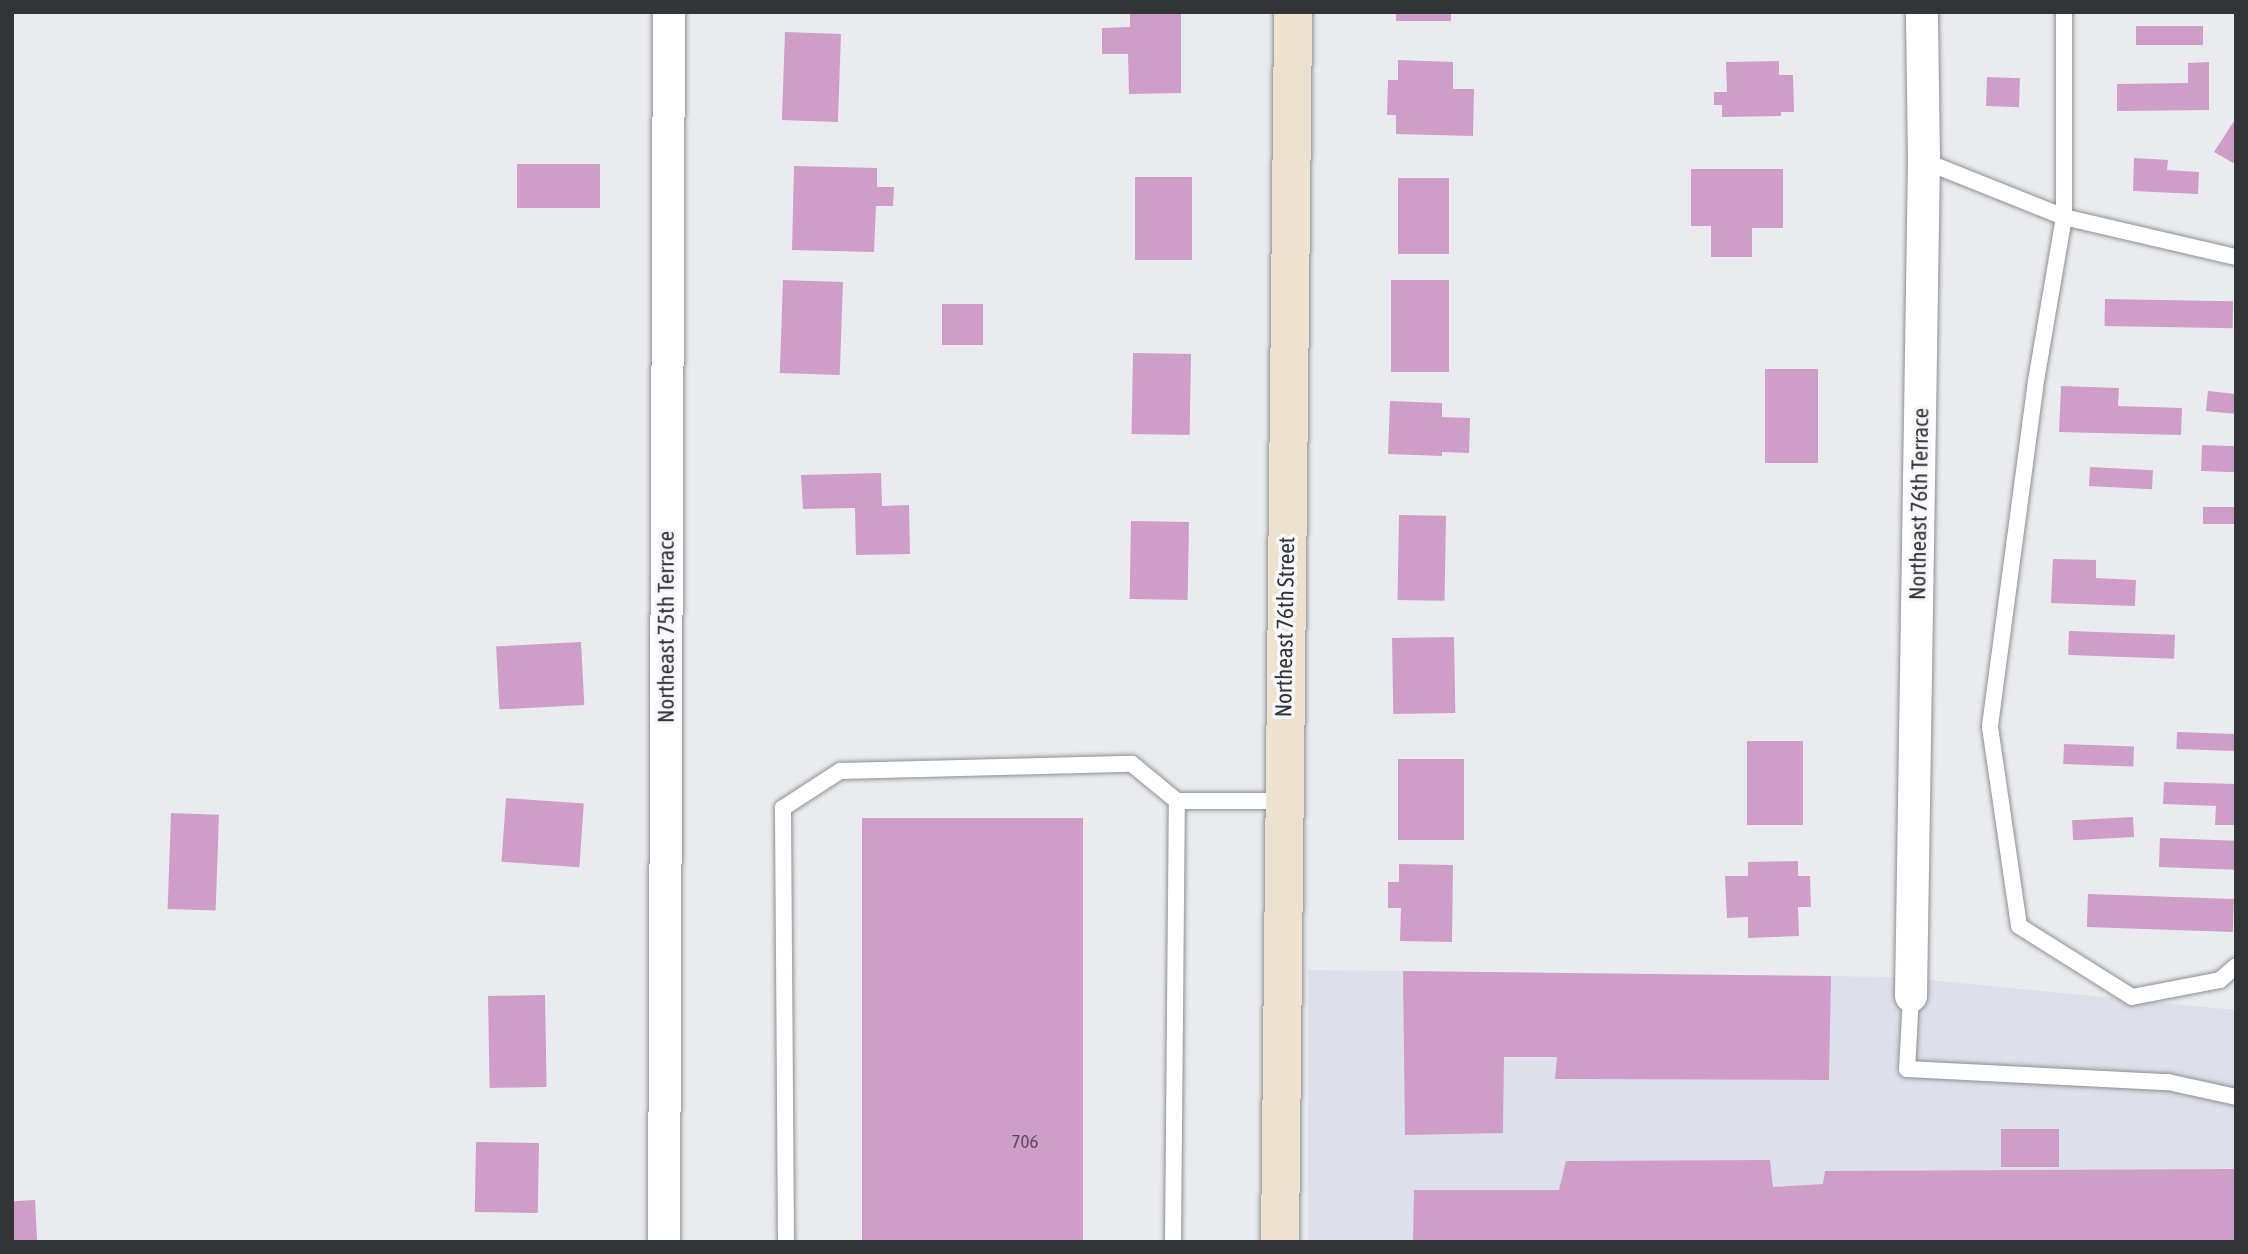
<!DOCTYPE html>
<html>
<head>
<meta charset="utf-8">
<style>
	body { margin:0 }
	#map { position:relative; width:2248px; height:1254px; overflow:hidden; background:#e9ebee; font-family:"Asap Condensed",sans-serif }
	div>[style] { position:absolute }
	[style*='--x'] { left:calc(var(--x)*1px); top:calc(var(--y)*1px); width:calc(var(--w)*1px); rotate:calc(var(--a)*1deg) }
	.built>* { inset:0; background:#dde0ea }
	.building>* { inset:0; background:#ce9ec8; transform-origin:0 0 }
	.roads { filter:drop-shadow(0 0 2px #8e8f92) drop-shadow(0 0 2px #8e8f92) }
	.lane>* { height:16px; margin:-8px; padding:0 8px; transform-origin:8px; border-radius:8px; background:#fff }
	.street>* { height:32px; margin:-16px; padding:0 16px; transform-origin:16px; border-radius:16px; background:#fff }
	.secondary>* { height:38px; margin:-19px; padding:0 19px; transform-origin:19px; border-radius:19px; background:#ede2d0 }
	span { translate:-50% -50%; white-space:nowrap; text-align:center; line-height:1.15; -webkit-text-stroke:7px #f7f8fb; paint-order:stroke }
	.number-label { font-size:19px; color:#5a4e5a }
	.number-label span { -webkit-text-stroke-width:0 }
	.street-label { font-size:23px; color:#333435 }
	.frame { position:absolute; inset:0; border:14px solid #333435; pointer-events:none }
</style>
</head>
<body>
<div id="map">
	<div class="built">
		<div style="clip-path:polygon(1308px 970px,1898px 977px,2236px 1010px,2236px 1242px,1308px 1242px)"></div>
	</div>
	<div class="building">
		<div style="clip-path:polygon(1130px 12px,1181px 12px,1181px 93px,1129px 94px,1128px 54px,1102px 54px,1102px 28px,1130px 27px)"></div>
		<div style="left:1396px;top:12px;width:55px;height:9px"></div>
		<div style="left:2203px;top:26px;width:19px;height:67px;rotate:90deg"></div>
		<div style="left:785px;top:32px;width:56px;height:88px;rotate:2deg"></div>
		<div style="clip-path:polygon(1398px 60px,1453px 62px,1453px 89px,1474px 89px,1473px 136px,1396px 134px,1396px 115px,1387px 115px,1388px 80px,1398px 80px)"></div>
		<div style="clip-path:polygon(1779px 61px,1779px 75px,1793px 75px,1794px 112px,1781px 112px,1781px 116px,1722px 117px,1722px 105px,1714px 105px,1714px 92px,1727px 92px,1726px 62px)"></div>
		<div style="clip-path:polygon(2209px 62px,2209px 110px,2117px 111px,2117px 84px,2188px 83px,2188px 63px)"></div>
		<div style="left:1987px;top:77px;width:33px;height:29px;rotate:2deg"></div>
		<div style="clip-path:polygon(2236px 118px,2236px 159px,2233px 163px,2214px 152px)"></div>
		<div style="clip-path:polygon(2134px 158px,2168px 160px,2167px 170px,2199px 172px,2198px 194px,2133px 191px)"></div>
		<div style="left:600px;top:164px;width:44px;height:83px;rotate:90deg"></div>
		<div style="clip-path:polygon(794px 166px,877px 168px,877px 187px,894px 187px,893px 206px,876px 206px,874px 252px,792px 250px)"></div>
		<div style="clip-path:polygon(1691px 169px,1783px 169px,1783px 228px,1752px 228px,1752px 257px,1711px 257px,1711px 226px,1691px 226px)"></div>
		<div style="left:1135px;top:177px;width:57px;height:83px"></div>
		<div style="left:1398px;top:178px;width:51px;height:76px"></div>
		<div style="left:783px;top:280px;width:60px;height:93px;rotate:2deg"></div>
		<div style="left:1391px;top:280px;width:58px;height:92px"></div>
		<div style="left:2105px;top:299px;width:128px;height:27px;rotate:1deg"></div>
		<div style="left:942px;top:304px;width:41px;height:41px"></div>
		<div style="left:1133px;top:353px;width:58px;height:81px;rotate:1deg"></div>
		<div style="left:1765px;top:369px;width:53px;height:94px"></div>
		<div style="clip-path:polygon(2061px 386px,2119px 388px,2118px 406px,2182px 408px,2181px 435px,2059px 432px)"></div>
		<div style="left:2208px;top:391px;width:28px;height:20px;rotate:6deg"></div>
		<div style="clip-path:polygon(1390px 401px,1442px 403px,1442px 417px,1470px 418px,1469px 453px,1442px 452px,1442px 456px,1388px 454px)"></div>
		<div style="left:2202px;top:445px;width:34px;height:26px;rotate:2deg"></div>
		<div style="left:2090px;top:467px;width:63px;height:19px;rotate:3deg"></div>
		<div style="clip-path:polygon(881px 473px,882px 506px,909px 505px,910px 554px,856px 555px,855px 508px,803px 509px,801px 475px)"></div>
		<div style="left:2203px;top:507px;width:33px;height:17px"></div>
		<div style="left:1399px;top:515px;width:47px;height:85px;rotate:1deg"></div>
		<div style="left:1131px;top:521px;width:58px;height:78px;rotate:1deg"></div>
		<div style="clip-path:polygon(2053px 559px,2096px 560px,2096px 578px,2136px 580px,2135px 606px,2051px 603px)"></div>
		<div style="left:2069px;top:631px;width:106px;height:24px;rotate:2deg"></div>
		<div style="left:1454px;top:637px;width:76px;height:62px;rotate:89deg"></div>
		<div style="left:581px;top:642px;width:63px;height:85px;rotate:87deg"></div>
		<div style="left:2177px;top:732px;width:58px;height:17px;rotate:2deg"></div>
		<div style="left:1747px;top:741px;width:56px;height:84px"></div>
		<div style="left:2064px;top:744px;width:70px;height:20px;rotate:2deg"></div>
		<div style="left:1398px;top:759px;width:66px;height:81px"></div>
		<div style="clip-path:polygon(2164px 782px,2236px 784px,2236px 825px,2215px 825px,2216px 806px,2163px 804px)"></div>
		<div style="left:506px;top:798px;width:78px;height:64px;rotate:4deg"></div>
		<div style="left:171px;top:813px;width:48px;height:96px;rotate:2deg"></div>
		<div style="left:2133px;top:817px;width:20px;height:61px;rotate:87deg"></div>
		<div style="left:862px;top:818px;width:221px;height:424px"></div>
		<div style="left:2160px;top:838px;width:76px;height:29px;rotate:2deg"></div>
		<div style="clip-path:polygon(1798px 861px,1798px 876px,1810px 876px,1811px 907px,1798px 907px,1799px 936px,1748px 938px,1748px 917px,1727px 918px,1725px 876px,1748px 876px,1748px 862px)"></div>
		<div style="clip-path:polygon(1399px 864px,1453px 865px,1452px 942px,1400px 941px,1401px 908px,1388px 908px,1388px 882px,1399px 882px)"></div>
		<div style="left:2088px;top:894px;width:146px;height:33px;rotate:2deg"></div>
		<div style="clip-path:polygon(1403px 971px,1831px 976px,1829px 1080px,1555px 1079px,1557px 1057px,1504px 1057px,1503px 1133px,1405px 1135px)"></div>
		<div style="left:545px;top:995px;width:92px;height:57px;rotate:89deg"></div>
		<div style="left:2001px;top:1129px;width:58px;height:38px"></div>
		<div style="left:476px;top:1142px;width:63px;height:70px;rotate:1deg"></div>
		<div style="clip-path:polygon(1770px 1160px,1773px 1187px,1823px 1184px,1825px 1171px,2236px 1169px,2236px 1242px,1413px 1242px,1414px 1190px,1559px 1190px,1566px 1161px)"></div>
		<div style="left:35px;top:1200px;width:42px;height:23px;rotate:87deg"></div>
	</div>
	<div class="roads">
		<div class="lane">
			<div style="--x:2064;--y:12;--w:205;--a:90"></div>
			<div style="--x:2064;--y:217;--w:166;--a:99.7"></div>
			<div style="--x:2036;--y:381;--w:349;--a:97.6"></div>
			<div style="--x:1990;--y:727;--w:201;--a:81.7"></div>
			<div style="--x:2019;--y:926;--w:133;--a:32.1"></div>
			<div style="--x:2132;--y:997;--w:90;--a:-10.9"></div>
			<div style="--x:2220;--y:980;--w:21;--a:-41"></div>
			<div style="--x:1924;--y:161;--w:151;--a:21.8"></div>
			<div style="--x:2064;--y:217;--w:177;--a:13.1"></div>
			<div style="--x:1911;--y:996;--w:73;--a:93.1"></div>
			<div style="--x:1907;--y:1069;--w:261;--a:2.9"></div>
			<div style="--x:2168;--y:1082;--w:70;--a:12.4"></div>
			<div style="--x:786;--y:1242;--w:434;--a:-90.4"></div>
			<div style="--x:783;--y:808;--w:68;--a:-33"></div>
			<div style="--x:840;--y:771;--w:292;--a:-1.4"></div>
			<div style="--x:1132;--y:764;--w:58;--a:39.4"></div>
			<div style="--x:1177;--y:801;--w:106;--a:0"></div>
			<div style="--x:1173;--y:1242;--w:441;--a:-89.5"></div>
		</div>
		<div class="street">
			<div style="--x:1911;--y:996;--w:835;--a:-89.11"></div>
			<div style="--x:1924;--y:161;--w:149;--a:-90.8"></div>
			<div style="--x:664;--y:1242;--w:1230;--a:-89.77"></div>
		</div>
		<div class="secondary">
			<div style="--x:1280;--y:1242;--w:1230;--a:-89.39"></div>
		</div>
	</div>
	<div class="number-label">
		<span style="left:1025px;top:1142px">706</span>
	</div>
	<div class="street-label">
		<span style="left:1919px;top:504px;rotate:-89deg">Northeast 76th Terrace</span>
		<span style="left:666px;top:627px;rotate:-90deg">Northeast 75th Terrace</span>
		<span style="left:1285px;top:627px;rotate:-89deg">Northeast 76th Street</span>
	</div>
	<div class="frame"></div>
</div>
</body>
</html>
